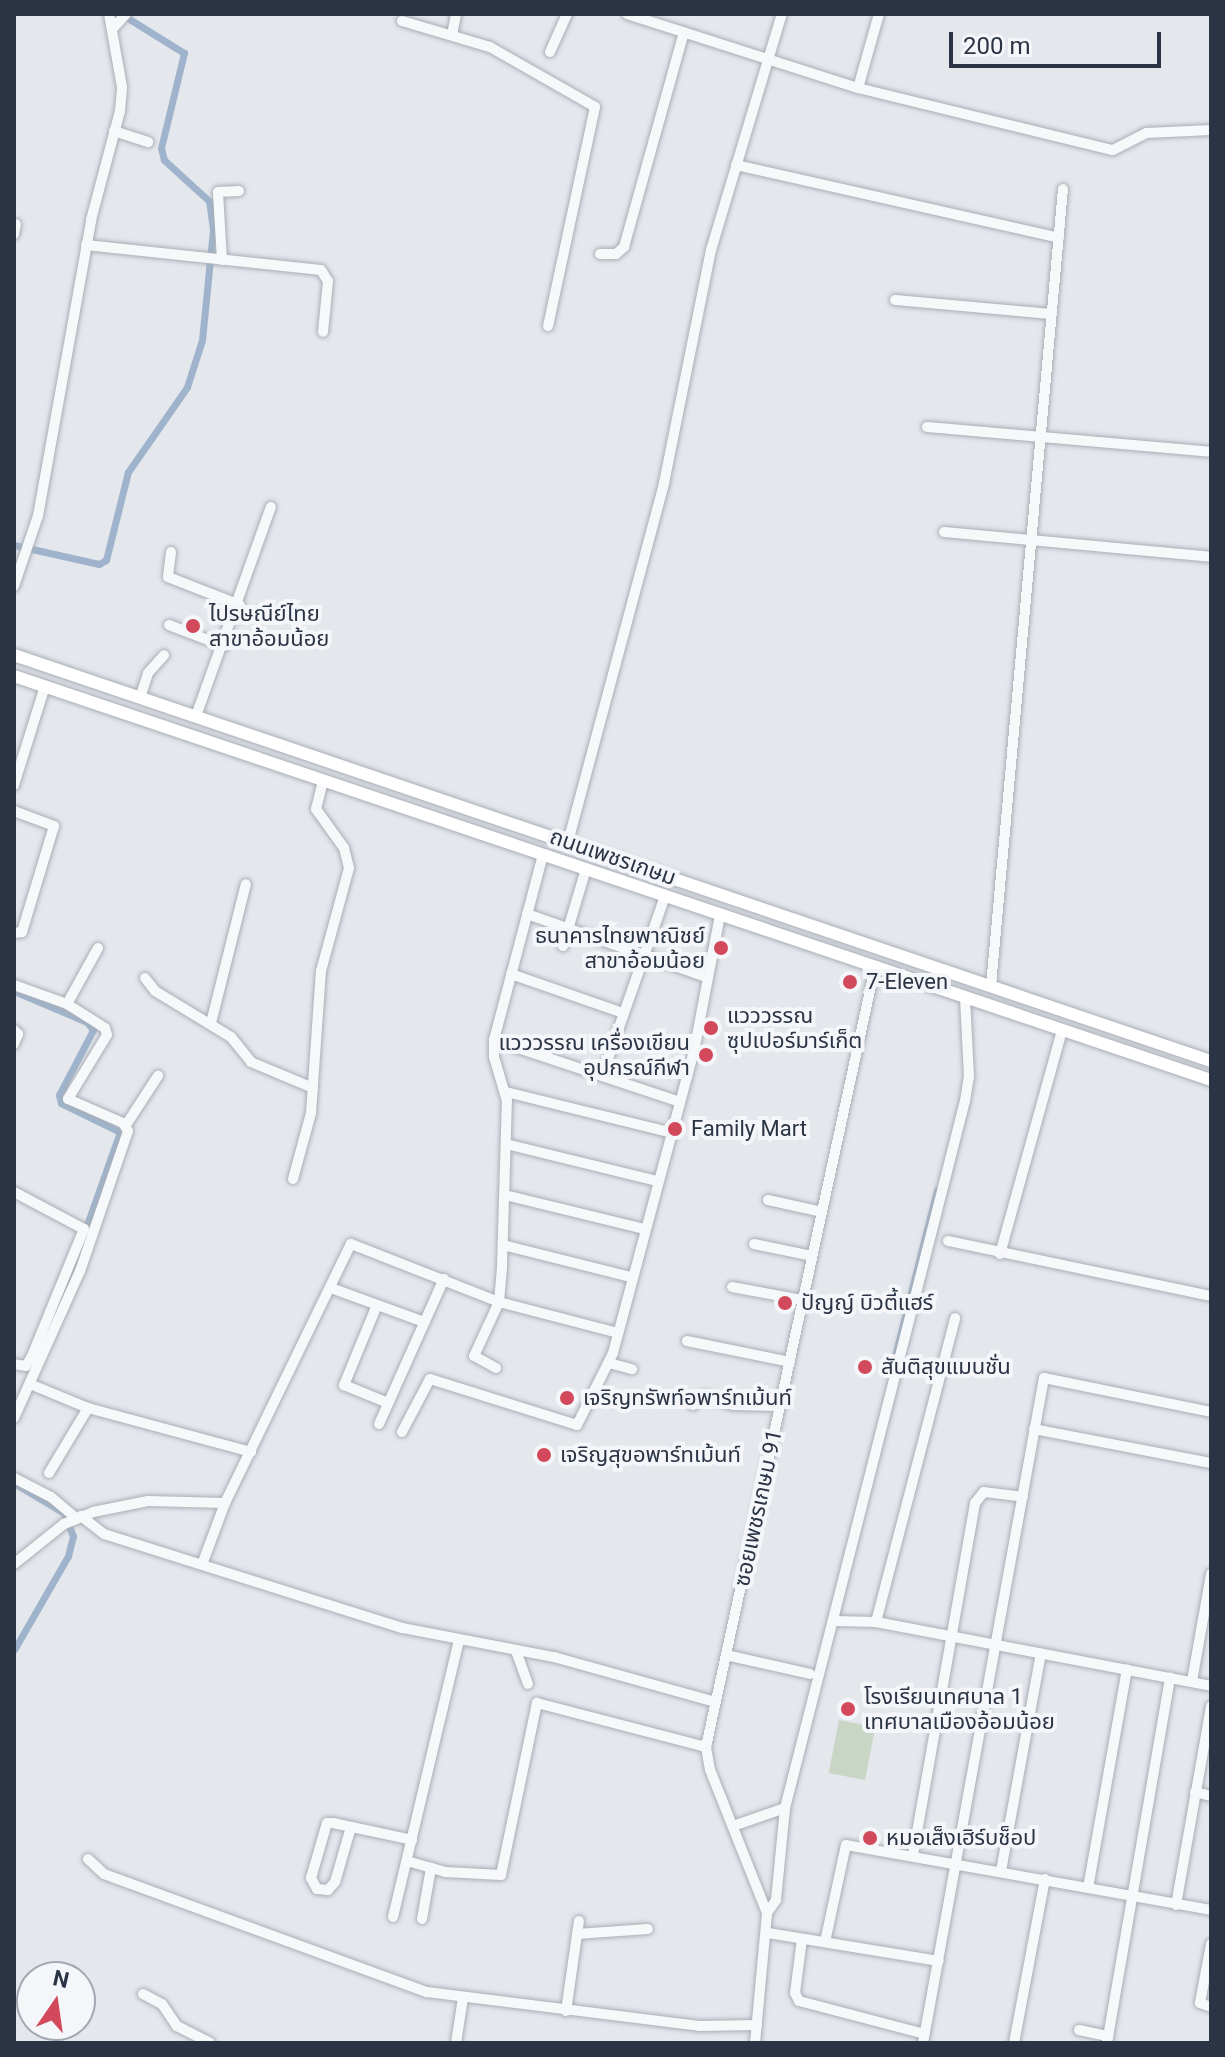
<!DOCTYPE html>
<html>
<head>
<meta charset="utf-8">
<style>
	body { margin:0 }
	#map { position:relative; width:1225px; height:2057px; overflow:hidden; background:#e4e7ec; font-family:Roboto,"Noto Sans Thai",sans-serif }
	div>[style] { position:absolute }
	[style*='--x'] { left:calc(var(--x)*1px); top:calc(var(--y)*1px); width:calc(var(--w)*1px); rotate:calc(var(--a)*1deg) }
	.green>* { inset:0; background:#c9d6c5; transform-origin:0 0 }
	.canal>* { height:7px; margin:-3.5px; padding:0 3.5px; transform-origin:3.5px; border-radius:3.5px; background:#9fb4cc }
	.roads { filter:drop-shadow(0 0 2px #a9aeb7) drop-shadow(0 0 2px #a9aeb7) }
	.minor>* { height:10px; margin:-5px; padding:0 5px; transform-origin:5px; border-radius:5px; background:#f7f8fa }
	.major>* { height:12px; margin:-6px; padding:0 6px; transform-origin:6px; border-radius:6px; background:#fff }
	.dots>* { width:22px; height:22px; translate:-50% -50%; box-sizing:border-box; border:4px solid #f4f6f9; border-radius:50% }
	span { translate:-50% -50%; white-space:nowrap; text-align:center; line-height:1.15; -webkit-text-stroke:8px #f4f6f9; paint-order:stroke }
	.poi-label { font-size:22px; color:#2b3445 }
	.left { translate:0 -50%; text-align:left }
	.right { translate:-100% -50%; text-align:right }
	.street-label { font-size:22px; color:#2b3445 }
	.frame { position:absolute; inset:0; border:16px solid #2b3445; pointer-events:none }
	.north { position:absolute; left:16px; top:1961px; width:80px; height:80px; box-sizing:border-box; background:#f4f6f9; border:2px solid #a4a8b1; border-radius:50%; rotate:13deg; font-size:22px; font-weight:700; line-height:32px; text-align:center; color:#2b3445 }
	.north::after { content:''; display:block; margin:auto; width:28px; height:36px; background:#d1495b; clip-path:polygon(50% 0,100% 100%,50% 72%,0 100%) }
	.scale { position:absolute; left:949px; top:32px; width:212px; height:36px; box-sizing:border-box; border:4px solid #2b3445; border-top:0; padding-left:10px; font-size:24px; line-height:28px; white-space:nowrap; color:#2b3445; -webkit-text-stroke:6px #f4f6f9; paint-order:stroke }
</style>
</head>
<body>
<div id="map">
	<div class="green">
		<div style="left:839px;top:1720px;width:37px;height:54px;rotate:11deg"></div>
	</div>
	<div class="canal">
		<div style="--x:14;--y:545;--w:87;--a:12.6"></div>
		<div style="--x:99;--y:564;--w:8;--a:-30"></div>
		<div style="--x:106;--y:560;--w:91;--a:-76"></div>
		<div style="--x:128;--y:472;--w:103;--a:-55.2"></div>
		<div style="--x:187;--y:387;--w:49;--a:-72.3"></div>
		<div style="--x:202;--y:340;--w:112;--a:-84.3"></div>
		<div style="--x:213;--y:229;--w:28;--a:-98"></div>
		<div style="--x:209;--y:201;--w:61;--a:-137.7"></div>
		<div style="--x:164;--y:160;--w:12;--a:-104"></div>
		<div style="--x:161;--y:148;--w:98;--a:-76.4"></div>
		<div style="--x:184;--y:53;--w:72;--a:-148.1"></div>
		<div style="--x:14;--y:991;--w:79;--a:23"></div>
		<div style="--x:87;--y:1022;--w:10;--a:53"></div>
		<div style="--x:93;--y:1030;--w:73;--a:117.6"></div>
		<div style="--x:59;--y:1095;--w:8;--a:76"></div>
		<div style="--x:61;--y:1103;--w:66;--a:26.2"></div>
		<div style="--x:120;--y:1132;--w:107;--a:109.6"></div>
		<div style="--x:894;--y:1360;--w:175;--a:-75.8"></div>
		<div style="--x:14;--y:1483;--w:58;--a:31"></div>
		<div style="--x:64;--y:1513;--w:25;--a:69"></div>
		<div style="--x:73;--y:1536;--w:21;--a:104"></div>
		<div style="--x:68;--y:1556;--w:108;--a:119.9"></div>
	</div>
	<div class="roads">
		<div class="minor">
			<div style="--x:627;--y:14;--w:243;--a:17.8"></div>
			<div style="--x:858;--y:88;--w:262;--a:13.7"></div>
			<div style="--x:1113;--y:150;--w:37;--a:-27"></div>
			<div style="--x:1146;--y:133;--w:65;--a:-2.6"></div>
			<div style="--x:402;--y:21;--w:92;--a:16.5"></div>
			<div style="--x:490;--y:47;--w:121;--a:29.7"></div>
			<div style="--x:595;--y:107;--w:224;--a:102.1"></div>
			<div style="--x:113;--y:28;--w:19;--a:-47"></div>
			<div style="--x:452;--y:35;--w:21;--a:-79"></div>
			<div style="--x:550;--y:52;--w:42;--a:-65.9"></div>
			<div style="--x:858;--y:88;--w:77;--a:-74.2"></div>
			<div style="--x:114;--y:131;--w:36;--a:18"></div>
			<div style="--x:736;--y:165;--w:331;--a:12.7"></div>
			<div style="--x:14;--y:234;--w:10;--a:-79"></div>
			<div style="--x:86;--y:245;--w:236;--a:6.1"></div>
			<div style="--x:321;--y:270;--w:13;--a:58"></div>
			<div style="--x:328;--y:281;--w:51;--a:95.6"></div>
			<div style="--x:600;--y:254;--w:16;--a:0"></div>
			<div style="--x:616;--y:254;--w:11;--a:-41"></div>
			<div style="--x:624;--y:247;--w:223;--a:-74.4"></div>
			<div style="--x:222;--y:260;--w:68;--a:-93.4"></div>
			<div style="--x:218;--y:192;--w:21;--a:-3"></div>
			<div style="--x:895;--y:300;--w:157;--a:5.1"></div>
			<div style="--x:927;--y:427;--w:285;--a:5"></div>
			<div style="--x:944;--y:532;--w:268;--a:5.3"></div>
			<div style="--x:171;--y:552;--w:25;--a:97"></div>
			<div style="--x:168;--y:577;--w:77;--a:21.3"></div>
			<div style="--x:14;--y:586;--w:74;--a:-71.1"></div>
			<div style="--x:38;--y:516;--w:301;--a:-79.8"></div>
			<div style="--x:91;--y:220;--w:113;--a:-75.1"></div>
			<div style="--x:120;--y:111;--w:24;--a:-85"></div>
			<div style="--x:122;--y:87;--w:74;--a:-100.1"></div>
			<div style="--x:169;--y:625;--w:59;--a:20.9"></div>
			<div style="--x:140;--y:698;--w:26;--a:-72"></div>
			<div style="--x:148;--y:673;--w:24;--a:-48"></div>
			<div style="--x:196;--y:716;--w:222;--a:-70.3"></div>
			<div style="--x:14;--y:785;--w:104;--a:-72.6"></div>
			<div style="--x:14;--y:811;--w:43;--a:20.6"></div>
			<div style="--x:54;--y:826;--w:111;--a:106.8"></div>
			<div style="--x:22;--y:932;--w:8;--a:173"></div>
			<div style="--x:568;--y:842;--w:372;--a:-75"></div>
			<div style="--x:664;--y:483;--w:238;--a:-78.6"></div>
			<div style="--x:711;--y:250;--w:246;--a:-73.3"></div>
			<div style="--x:527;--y:914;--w:190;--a:19.4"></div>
			<div style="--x:563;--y:946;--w:80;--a:-73.4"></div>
			<div style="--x:511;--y:974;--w:119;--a:19.2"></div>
			<div style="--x:145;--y:978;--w:16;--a:52"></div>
			<div style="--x:155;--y:991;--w:89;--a:31.2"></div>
			<div style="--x:231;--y:1037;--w:32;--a:51"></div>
			<div style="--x:251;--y:1062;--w:67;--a:22.8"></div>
			<div style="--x:14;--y:985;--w:56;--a:19.7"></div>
			<div style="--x:67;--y:1004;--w:45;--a:32.3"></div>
			<div style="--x:105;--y:1028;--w:7;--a:74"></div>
			<div style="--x:107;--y:1035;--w:75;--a:121.4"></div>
			<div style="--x:68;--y:1099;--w:60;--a:23.6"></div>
			<div style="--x:123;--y:1123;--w:9;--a:58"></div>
			<div style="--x:128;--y:1131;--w:148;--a:108.9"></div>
			<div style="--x:80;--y:1271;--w:161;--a:114.2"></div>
			<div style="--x:991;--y:986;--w:800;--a:-84.84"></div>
			<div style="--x:67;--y:1004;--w:64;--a:-61"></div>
			<div style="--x:211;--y:1023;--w:143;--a:-75.9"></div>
			<div style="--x:14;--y:1030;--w:6;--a:45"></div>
			<div style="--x:18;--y:1034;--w:11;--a:112"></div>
			<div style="--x:494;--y:1040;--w:193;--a:18.4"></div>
			<div style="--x:602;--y:1076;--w:191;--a:-70.7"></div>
			<div style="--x:506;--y:1092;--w:168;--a:13.8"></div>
			<div style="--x:126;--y:1125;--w:59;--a:-56.9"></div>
			<div style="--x:506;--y:1144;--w:155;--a:13.8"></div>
			<div style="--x:293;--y:1179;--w:68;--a:-74.7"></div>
			<div style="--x:311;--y:1113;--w:142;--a:-86"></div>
			<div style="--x:321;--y:971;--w:107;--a:-74.8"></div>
			<div style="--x:349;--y:868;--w:21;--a:-104"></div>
			<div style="--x:344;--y:848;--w:48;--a:-125.7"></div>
			<div style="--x:316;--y:809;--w:30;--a:-76"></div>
			<div style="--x:14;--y:1192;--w:79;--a:27.9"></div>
			<div style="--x:84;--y:1229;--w:139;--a:112.3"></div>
			<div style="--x:31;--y:1358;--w:9;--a:122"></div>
			<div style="--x:26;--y:1366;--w:12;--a:-171"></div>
			<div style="--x:505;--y:1195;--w:144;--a:13.7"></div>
			<div style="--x:768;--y:1200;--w:55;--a:12.5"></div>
			<div style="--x:948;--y:1241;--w:269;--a:11.8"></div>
			<div style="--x:754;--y:1244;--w:59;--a:11.7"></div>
			<div style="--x:503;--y:1245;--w:131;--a:14.1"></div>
			<div style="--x:1000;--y:1254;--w:232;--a:-74.5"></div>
			<div style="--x:732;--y:1287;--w:71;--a:10.5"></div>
			<div style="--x:331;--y:1288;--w:99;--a:20.1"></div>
			<div style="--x:377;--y:1305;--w:87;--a:112.4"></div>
			<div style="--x:344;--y:1385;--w:48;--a:22.2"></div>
			<div style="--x:687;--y:1341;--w:105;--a:11.5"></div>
			<div style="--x:609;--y:1363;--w:24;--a:15"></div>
			<div style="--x:496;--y:1368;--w:25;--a:-151"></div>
			<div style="--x:474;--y:1356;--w:60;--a:-65.2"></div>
			<div style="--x:499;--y:1302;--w:36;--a:-85"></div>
			<div style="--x:502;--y:1266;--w:165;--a:-88.3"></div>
			<div style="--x:507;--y:1101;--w:46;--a:-106.5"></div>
			<div style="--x:494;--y:1057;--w:17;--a:-90"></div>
			<div style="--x:494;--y:1040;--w:191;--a:-75.2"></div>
			<div style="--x:30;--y:1384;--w:63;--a:22.5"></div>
			<div style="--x:88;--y:1408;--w:169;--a:15.1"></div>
			<div style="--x:693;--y:1405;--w:16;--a:-35"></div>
			<div style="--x:706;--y:1396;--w:29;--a:18"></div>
			<div style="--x:734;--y:1405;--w:46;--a:1.2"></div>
			<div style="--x:379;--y:1424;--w:159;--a:-65.9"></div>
			<div style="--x:1034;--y:1429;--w:180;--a:10.9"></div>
			<div style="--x:402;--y:1432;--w:60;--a:-62.2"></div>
			<div style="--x:430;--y:1379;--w:154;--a:17.4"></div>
			<div style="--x:577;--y:1425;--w:80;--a:-63.4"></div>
			<div style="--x:613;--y:1353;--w:318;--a:-75"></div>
			<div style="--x:695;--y:1046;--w:133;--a:-79.2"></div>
			<div style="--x:49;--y:1473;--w:76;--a:-59"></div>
			<div style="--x:14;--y:1478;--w:42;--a:27.2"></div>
			<div style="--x:51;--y:1497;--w:33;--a:40"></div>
			<div style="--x:81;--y:1516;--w:29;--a:38"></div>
			<div style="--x:104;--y:1534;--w:313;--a:17.5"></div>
			<div style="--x:403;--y:1628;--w:154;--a:10.9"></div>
			<div style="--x:554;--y:1657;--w:167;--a:15.6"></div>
			<div style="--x:203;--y:1562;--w:63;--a:-69.6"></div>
			<div style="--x:14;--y:1564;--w:64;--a:-38.7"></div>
			<div style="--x:64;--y:1524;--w:31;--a:-22"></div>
			<div style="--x:93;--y:1512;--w:56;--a:-11.3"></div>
			<div style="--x:148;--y:1501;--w:77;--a:1.5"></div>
			<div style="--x:225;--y:1503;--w:288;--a:-64.1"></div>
			<div style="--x:351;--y:1244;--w:159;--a:21.4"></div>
			<div style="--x:499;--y:1302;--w:123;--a:14.6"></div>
			<div style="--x:835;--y:1621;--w:41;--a:1.4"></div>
			<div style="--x:876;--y:1622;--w:341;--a:10.8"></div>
			<div style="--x:876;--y:1622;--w:314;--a:-75.4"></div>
			<div style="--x:516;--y:1651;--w:35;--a:70"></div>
			<div style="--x:726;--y:1655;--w:86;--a:12.7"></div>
			<div style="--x:1192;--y:1681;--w:109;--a:-79.9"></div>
			<div style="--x:1195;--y:1792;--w:16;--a:14"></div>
			<div style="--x:733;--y:1826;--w:55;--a:-19.1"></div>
			<div style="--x:351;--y:1827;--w:57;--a:106.2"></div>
			<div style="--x:335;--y:1882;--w:11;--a:131"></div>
			<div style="--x:328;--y:1890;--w:11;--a:-175"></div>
			<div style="--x:317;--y:1889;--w:13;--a:-119"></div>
			<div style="--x:311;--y:1878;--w:57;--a:-73.8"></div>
			<div style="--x:327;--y:1823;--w:6;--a:0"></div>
			<div style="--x:333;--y:1823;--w:81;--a:12.1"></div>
			<div style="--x:913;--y:1855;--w:357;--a:-80"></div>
			<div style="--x:975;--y:1503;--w:14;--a:-51"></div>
			<div style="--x:984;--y:1492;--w:39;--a:7"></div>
			<div style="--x:88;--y:1859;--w:22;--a:43"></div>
			<div style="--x:104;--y:1874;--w:344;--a:20.1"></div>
			<div style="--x:427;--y:1992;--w:274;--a:7.1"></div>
			<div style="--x:699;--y:2026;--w:58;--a:-1"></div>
			<div style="--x:407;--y:1861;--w:40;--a:16"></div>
			<div style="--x:445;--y:1872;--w:56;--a:3.1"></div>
			<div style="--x:501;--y:1875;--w:176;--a:-78.2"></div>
			<div style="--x:537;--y:1703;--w:175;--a:14.6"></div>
			<div style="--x:1001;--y:1871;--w:221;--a:-79.6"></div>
			<div style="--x:1088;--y:1888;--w:222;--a:-79.9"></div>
			<div style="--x:1176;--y:1905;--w:202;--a:-80"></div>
			<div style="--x:767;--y:1913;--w:16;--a:-55"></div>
			<div style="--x:776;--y:1900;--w:92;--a:-84.4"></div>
			<div style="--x:785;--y:1808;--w:730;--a:-75.72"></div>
			<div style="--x:965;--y:1101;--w:24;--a:-81"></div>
			<div style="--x:969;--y:1077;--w:79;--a:-92.9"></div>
			<div style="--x:393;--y:1917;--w:284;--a:-76.6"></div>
			<div style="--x:422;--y:1919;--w:52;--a:-80"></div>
			<div style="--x:768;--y:1933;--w:173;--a:9.3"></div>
			<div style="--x:577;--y:1934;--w:71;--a:-4"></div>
			<div style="--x:802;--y:1939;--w:54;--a:97.4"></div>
			<div style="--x:795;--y:1993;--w:9;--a:63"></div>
			<div style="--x:799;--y:2001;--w:130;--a:14.7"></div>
			<div style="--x:825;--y:1942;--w:99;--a:-77.8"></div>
			<div style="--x:846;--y:1845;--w:371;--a:10.1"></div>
			<div style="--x:1211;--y:1944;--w:60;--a:100.6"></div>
			<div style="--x:1200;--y:2003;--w:12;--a:20"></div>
			<div style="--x:143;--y:1994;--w:21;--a:28"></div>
			<div style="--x:162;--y:2004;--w:27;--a:56"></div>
			<div style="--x:177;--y:2026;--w:37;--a:27"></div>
			<div style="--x:566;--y:2011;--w:91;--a:-81.8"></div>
			<div style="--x:1079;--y:2030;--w:30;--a:12"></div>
			<div style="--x:456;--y:2043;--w:46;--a:-81.2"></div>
			<div style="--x:755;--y:2043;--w:131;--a:-84.7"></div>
			<div style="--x:767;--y:1913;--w:154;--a:-111.7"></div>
			<div style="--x:710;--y:1770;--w:23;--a:-100"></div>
			<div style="--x:706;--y:1747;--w:798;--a:-77.77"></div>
			<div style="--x:923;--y:2043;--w:676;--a:-79.69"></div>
			<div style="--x:1044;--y:1378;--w:170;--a:11.5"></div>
			<div style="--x:1014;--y:2043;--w:167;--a:-79.3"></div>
			<div style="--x:1107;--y:2043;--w:371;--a:-80.2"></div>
		</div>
		<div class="major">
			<div style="--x:14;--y:655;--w:1264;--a:18.74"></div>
			<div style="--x:14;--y:676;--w:1263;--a:18.65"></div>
		</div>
	</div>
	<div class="dots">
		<div style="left:193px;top:626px;background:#d1495b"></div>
		<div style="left:721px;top:948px;background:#d1495b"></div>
		<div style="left:850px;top:982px;background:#d1495b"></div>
		<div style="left:711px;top:1028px;background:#d1495b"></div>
		<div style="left:706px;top:1055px;background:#d1495b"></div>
		<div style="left:675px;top:1129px;background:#d1495b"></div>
		<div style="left:785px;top:1303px;background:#d1495b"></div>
		<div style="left:865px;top:1367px;background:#d1495b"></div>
		<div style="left:567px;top:1398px;background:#d1495b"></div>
		<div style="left:544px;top:1455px;background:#d1495b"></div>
		<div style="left:848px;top:1709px;background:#d1495b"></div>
		<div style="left:870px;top:1838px;background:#d1495b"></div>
	</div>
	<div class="poi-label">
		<span class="left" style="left:209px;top:626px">ไปรษณีย์ไทย<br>สาขาอ้อมน้อย</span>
		<span class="right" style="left:705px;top:948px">ธนาคารไทยพาณิชย์<br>สาขาอ้อมน้อย</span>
		<span class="left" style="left:866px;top:982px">7-Eleven</span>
		<span class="left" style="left:727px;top:1028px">แวววรรณ<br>ซุปเปอร์มาร์เก็ต</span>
		<span class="right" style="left:690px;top:1055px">แวววรรณ เครื่องเขียน<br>อุปกรณ์กีฬา</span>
		<span class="left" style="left:691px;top:1129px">Family Mart</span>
		<span class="left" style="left:801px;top:1303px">ปัญญ์ บิวตี้แฮร์</span>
		<span class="left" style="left:881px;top:1367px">สันติสุขแมนชั่น</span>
		<span class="left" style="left:583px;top:1398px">เจริญทรัพท์อพาร์ทเม้นท์</span>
		<span class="left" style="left:560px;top:1455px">เจริญสุขอพาร์ทเม้นท์</span>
		<span class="left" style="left:864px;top:1709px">โรงเรียนเทศบาล 1<br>เทศบาลเมืองอ้อมน้อย</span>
		<span class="left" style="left:886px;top:1838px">หมอเส็งเฮิร์บช็อป</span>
	</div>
	<div class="street-label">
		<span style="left:613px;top:857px;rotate:19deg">ถนนเพชรเกษม</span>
		<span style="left:758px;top:1508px;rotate:-78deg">ซอยเพชรเกษม 91</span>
	</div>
	<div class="frame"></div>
	<div class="north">N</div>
	<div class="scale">200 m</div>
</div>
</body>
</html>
